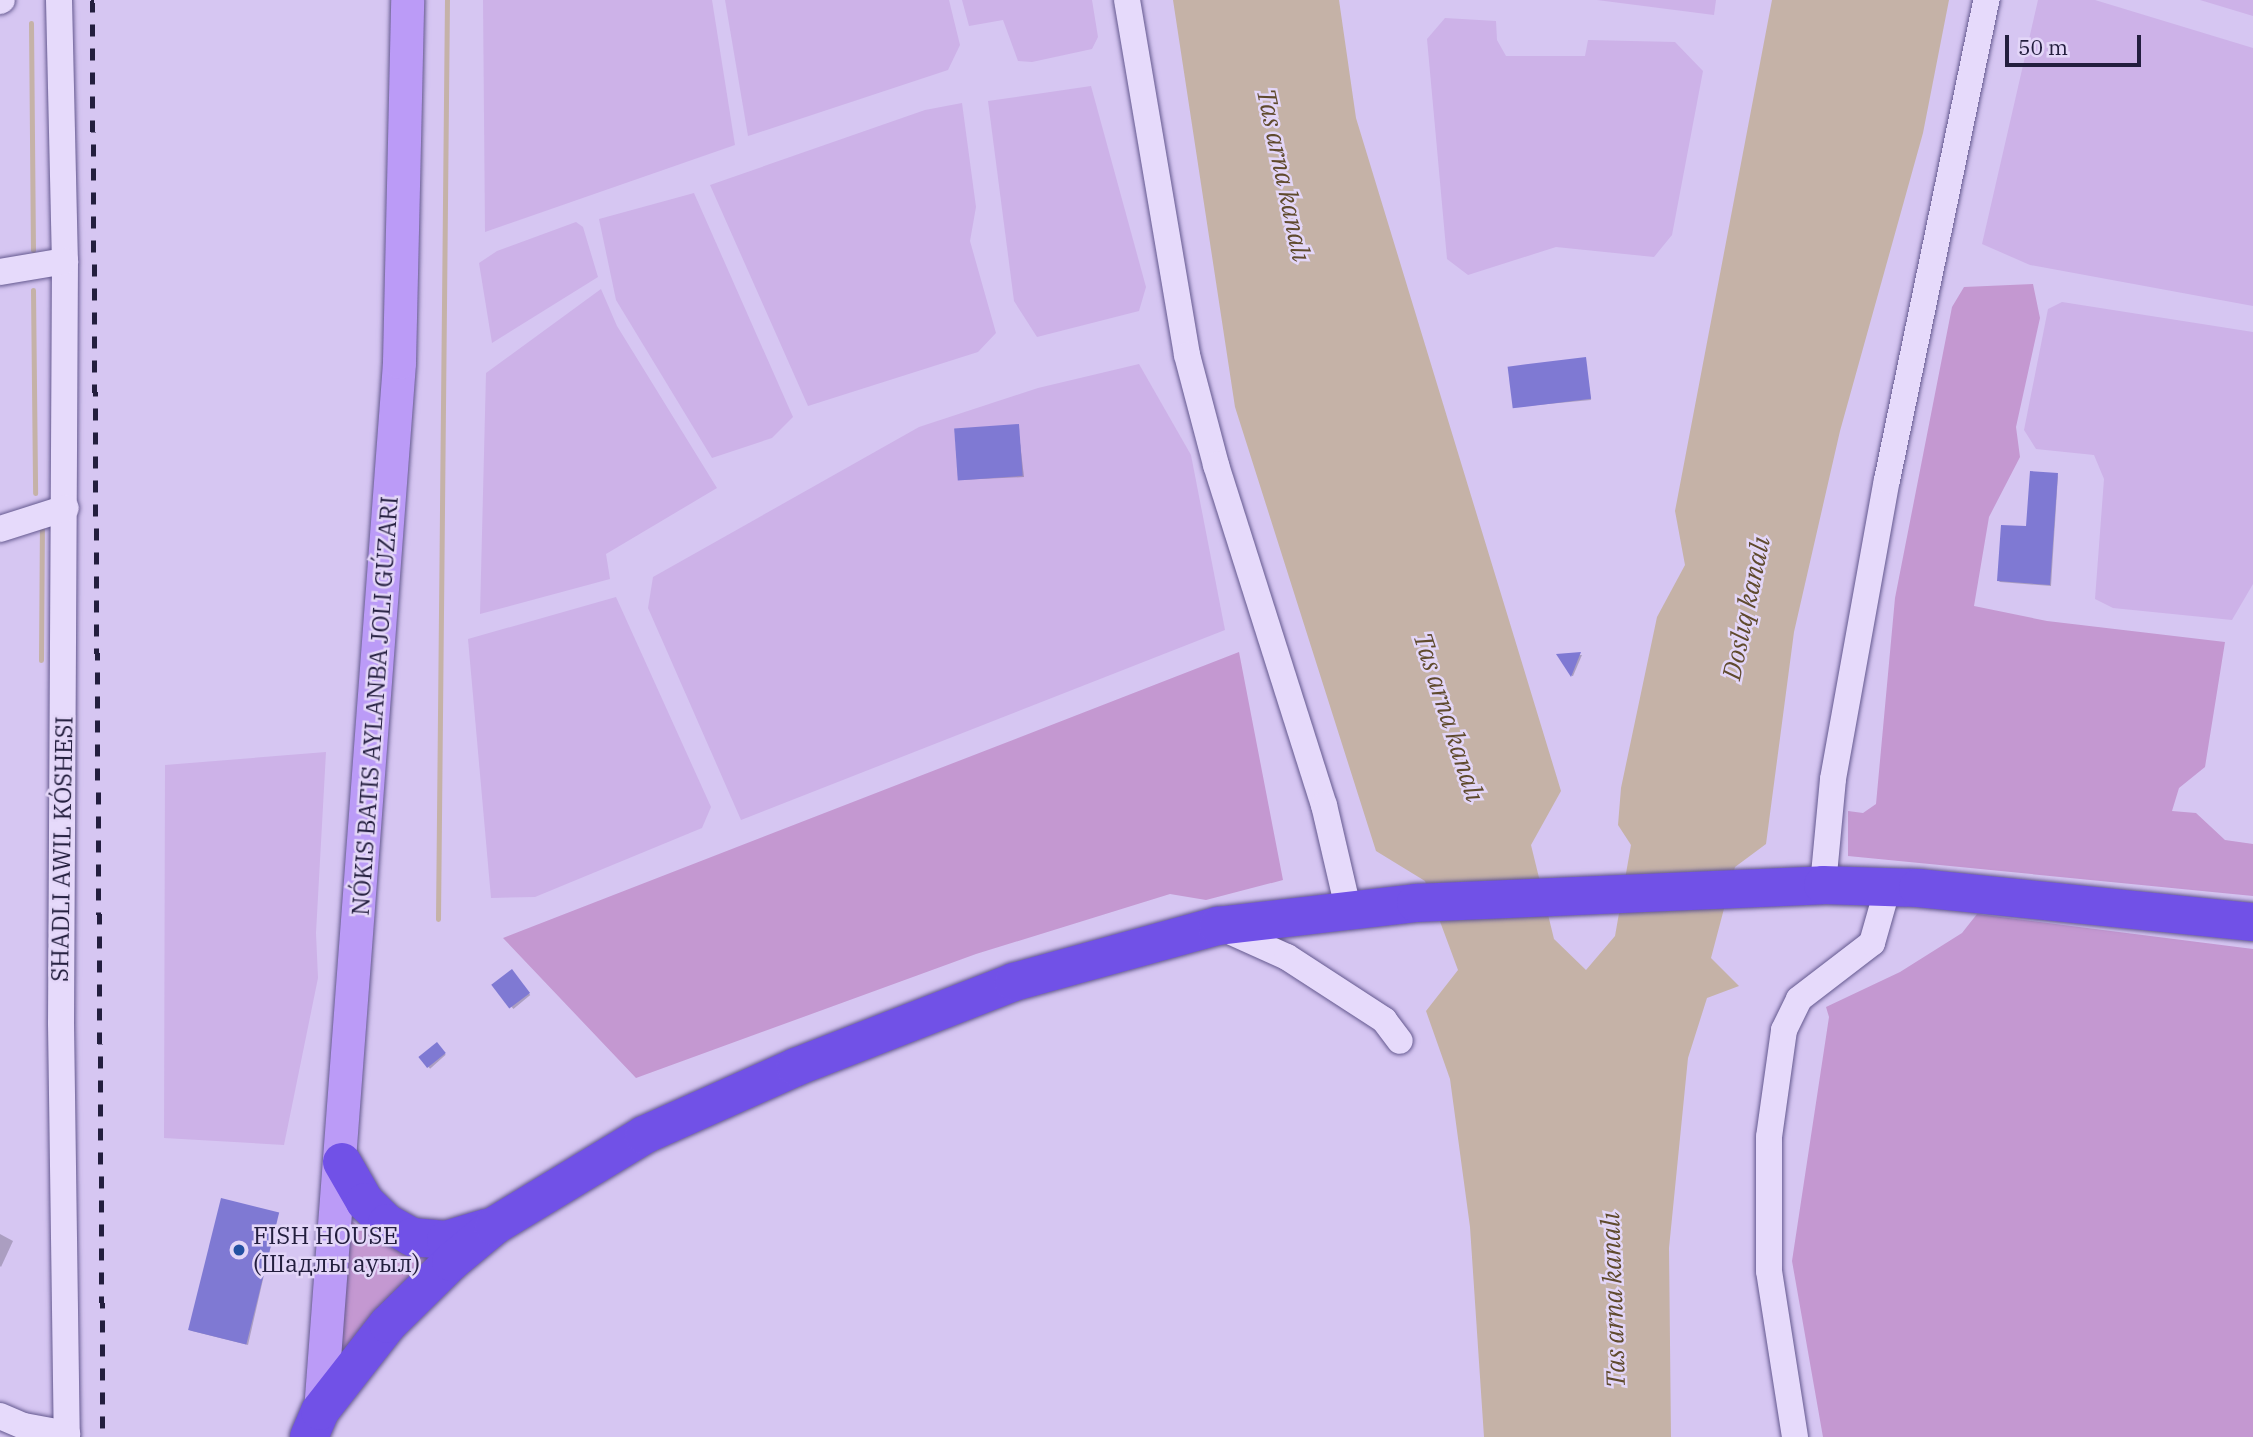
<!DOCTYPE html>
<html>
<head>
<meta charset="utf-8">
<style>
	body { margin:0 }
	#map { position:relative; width:2253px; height:1437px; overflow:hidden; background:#d6c6f2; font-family:"IBM Plex Serif",serif }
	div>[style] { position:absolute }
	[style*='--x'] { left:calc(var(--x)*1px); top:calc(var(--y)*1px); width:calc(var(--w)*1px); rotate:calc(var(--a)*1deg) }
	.farmland>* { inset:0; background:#cdb2e8 }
	.green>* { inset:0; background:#c498d1 }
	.water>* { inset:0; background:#c5b2a7 }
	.shadow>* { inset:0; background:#0003; transform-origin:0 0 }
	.stream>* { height:5px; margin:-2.5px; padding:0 2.5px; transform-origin:2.5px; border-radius:2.5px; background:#c5b2a7 }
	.building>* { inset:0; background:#7f79d3; transform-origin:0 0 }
	.roads { filter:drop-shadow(0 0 2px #64598f) drop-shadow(0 0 2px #64598f) }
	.minor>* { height:26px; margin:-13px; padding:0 13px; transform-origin:13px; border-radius:13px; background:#e6dafb }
	.major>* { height:33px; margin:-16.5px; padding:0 16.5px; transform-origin:16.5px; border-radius:16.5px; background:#bb9bf7 }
	.highway>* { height:38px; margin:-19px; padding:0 19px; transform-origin:19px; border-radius:19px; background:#7151e7 }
	.rail>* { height:5px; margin-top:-2.5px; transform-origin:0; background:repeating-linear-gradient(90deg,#231e3e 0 12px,transparent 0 24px) }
	.dots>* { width:19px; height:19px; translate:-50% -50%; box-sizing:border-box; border:4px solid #e3d6f8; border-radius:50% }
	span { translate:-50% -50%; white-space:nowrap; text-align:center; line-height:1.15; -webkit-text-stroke:5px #e3d6f8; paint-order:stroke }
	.street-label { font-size:24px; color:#231e3e }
	.poi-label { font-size:24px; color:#231e3e }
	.left { translate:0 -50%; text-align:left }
	.water-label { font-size:26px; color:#5f4a2d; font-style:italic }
	.scale { position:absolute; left:2005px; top:35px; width:136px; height:32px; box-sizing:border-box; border:4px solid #231e3e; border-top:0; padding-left:9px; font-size:21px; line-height:24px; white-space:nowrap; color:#231e3e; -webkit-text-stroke:5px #e3d6f8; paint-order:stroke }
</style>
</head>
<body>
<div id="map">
	<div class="farmland">
		<div style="clip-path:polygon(483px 0,712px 0,735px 145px,485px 232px)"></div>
		<div style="clip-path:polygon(725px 0,949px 0,960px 45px,948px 70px,748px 136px)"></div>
		<div style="clip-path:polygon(962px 0,1092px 0,1098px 37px,1092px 49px,1032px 62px,1018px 61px,1003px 20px,969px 26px)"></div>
		<div style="clip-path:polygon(1597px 0,1716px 0,1714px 15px)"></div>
		<div style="clip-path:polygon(2038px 0,2095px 0,2253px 48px,2253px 306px,2030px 265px,1982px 244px)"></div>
		<div style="clip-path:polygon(2200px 0,2253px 0,2253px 16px)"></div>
		<div style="clip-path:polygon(1445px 18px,1496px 21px,1497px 40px,1506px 56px,1585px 56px,1588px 40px,1675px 42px,1703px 71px,1672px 235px,1654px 257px,1556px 247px,1468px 275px,1447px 259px,1427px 39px)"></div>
		<div style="clip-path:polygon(1091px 86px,1146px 287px,1139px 311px,1037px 337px,1014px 301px,988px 101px)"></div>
		<div style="clip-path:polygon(962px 103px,976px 207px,970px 241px,996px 333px,978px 352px,808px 406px,710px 185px,925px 110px)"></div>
		<div style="clip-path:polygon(694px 193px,793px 417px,772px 438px,712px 458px,616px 300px,599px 219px)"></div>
		<div style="clip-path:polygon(576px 222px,583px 227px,598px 277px,492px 343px,479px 263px,497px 251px)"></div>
		<div style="clip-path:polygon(601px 289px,617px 326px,717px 488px,606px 554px,610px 579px,480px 614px,486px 373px)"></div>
		<div style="clip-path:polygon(2062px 302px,2253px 332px,2253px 584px,2232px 620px,2113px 608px,2095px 599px,2104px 479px,2094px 455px,2036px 449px,2024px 430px,2048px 309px)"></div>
		<div style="clip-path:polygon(1139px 364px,1191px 455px,1225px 630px,741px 820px,648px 608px,653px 577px,919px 427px,1038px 388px)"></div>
		<div style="clip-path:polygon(616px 597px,711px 807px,702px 828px,535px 897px,491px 898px,468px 639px)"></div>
		<div style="clip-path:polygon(326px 752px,316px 933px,318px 978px,284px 1145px,164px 1138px,165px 765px)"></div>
	</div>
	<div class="green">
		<div style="clip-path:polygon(2033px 284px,2040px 318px,2016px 427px,2020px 457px,1989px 517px,1974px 606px,2047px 621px,2225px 642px,2205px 767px,2179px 788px,2172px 811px,2196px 813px,2225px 840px,2253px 844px,2253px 896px,1848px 856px,1848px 811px,1863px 813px,1876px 804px,1895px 598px,1952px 307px,1964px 287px)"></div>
		<div style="clip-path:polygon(1239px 652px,1283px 880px,1206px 900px,1170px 894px,976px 954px,636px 1078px,503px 938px)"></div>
		<div style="clip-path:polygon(1977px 914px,2253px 949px,2253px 1437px,1823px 1437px,1792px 1261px,1829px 1017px,1826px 1007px,1900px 972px,1962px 933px)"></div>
		<div style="clip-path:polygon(350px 1220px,388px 1247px,411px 1254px,441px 1253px,336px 1373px)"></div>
	</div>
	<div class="water">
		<div style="clip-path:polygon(1173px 0,1339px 0,1356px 118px,1561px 791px,1531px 845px,1554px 939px,1586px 970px,1615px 936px,1631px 845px,1618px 825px,1621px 788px,1657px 617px,1685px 565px,1675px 511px,1772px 0,1949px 0,1923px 133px,1840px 431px,1794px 632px,1766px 844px,1735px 867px,1711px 958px,1739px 986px,1707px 998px,1688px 1058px,1669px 1248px,1671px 1437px,1484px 1437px,1470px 1227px,1450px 1079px,1426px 1011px,1458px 970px,1425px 881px,1376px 851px,1235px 407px)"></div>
	</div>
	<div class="shadow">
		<div style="clip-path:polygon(1585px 359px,1591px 400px,1515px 407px)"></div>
		<div style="clip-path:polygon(1018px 425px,1024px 477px,960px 480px)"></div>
		<div style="clip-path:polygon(2058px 475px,2051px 586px,2000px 582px,1999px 581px)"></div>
		<div style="clip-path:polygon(1559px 655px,1582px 655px,1573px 676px,1572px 676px)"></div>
		<div style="left:511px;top:972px;width:30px;height:22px;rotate:50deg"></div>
		<div style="left:437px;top:1045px;width:13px;height:21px;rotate:48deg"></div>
		<div style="clip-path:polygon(278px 1214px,248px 1345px,192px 1331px,190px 1330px)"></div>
		<div style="clip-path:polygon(0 1234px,13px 1241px,1px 1267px,0 1266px)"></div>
	</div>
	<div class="stream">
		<div style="--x:31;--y:23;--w:227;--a:89.5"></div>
		<div style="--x:33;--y:290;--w:203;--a:89.4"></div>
		<div style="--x:41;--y:660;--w:133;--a:-89.6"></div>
		<div style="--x:438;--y:919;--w:919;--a:-89.44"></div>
	</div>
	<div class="building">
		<div style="left:1586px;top:357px;width:42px;height:79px;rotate:83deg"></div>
		<div style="left:1019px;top:424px;width:52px;height:65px;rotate:86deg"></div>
		<div style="clip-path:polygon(2030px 471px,2058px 473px,2050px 585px,1997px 581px,2001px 525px,2026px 526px)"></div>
		<div style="clip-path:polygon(1581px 652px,1571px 677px,1556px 654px)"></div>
		<div style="left:512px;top:969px;width:30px;height:26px;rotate:53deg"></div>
		<div style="left:437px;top:1042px;width:14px;height:24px;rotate:51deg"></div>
		<div style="left:221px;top:1198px;width:60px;height:136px;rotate:14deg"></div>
	</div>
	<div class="roads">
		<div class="minor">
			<div style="--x:59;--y:0;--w:261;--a:88.7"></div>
			<div style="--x:65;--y:261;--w:762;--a:90.3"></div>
			<div style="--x:61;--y:1023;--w:414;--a:89.2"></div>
			<div style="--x:1127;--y:0;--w:360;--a:80.4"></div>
			<div style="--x:1187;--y:355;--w:114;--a:75.2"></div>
			<div style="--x:1216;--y:465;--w:357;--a:72.4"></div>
			<div style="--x:1324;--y:805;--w:106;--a:76.9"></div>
			<div style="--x:0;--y:1;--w:2;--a:-27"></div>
			<div style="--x:0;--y:272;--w:66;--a:-9.6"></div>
			<div style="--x:0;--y:529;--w:69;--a:-17.7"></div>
			<div style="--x:1823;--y:885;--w:106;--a:-84.6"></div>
			<div style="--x:1833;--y:779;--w:304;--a:-79.8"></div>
			<div style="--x:1887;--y:480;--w:490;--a:-78.3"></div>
			<div style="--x:1220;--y:927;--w:73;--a:24.1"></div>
			<div style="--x:1287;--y:957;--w:116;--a:33"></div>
			<div style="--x:1384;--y:1020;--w:26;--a:53"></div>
			<div style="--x:0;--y:1416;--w:26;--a:23"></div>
			<div style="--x:24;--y:1426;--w:44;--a:10.5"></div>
			<div style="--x:1795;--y:1437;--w:168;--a:-98.9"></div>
			<div style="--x:1769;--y:1271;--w:134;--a:-90"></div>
			<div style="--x:1769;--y:1137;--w:108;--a:-82"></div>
			<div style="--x:1784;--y:1030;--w:34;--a:-64"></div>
			<div style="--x:1799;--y:999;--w:92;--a:-37.5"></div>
			<div style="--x:1872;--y:943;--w:58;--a:-74.1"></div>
		</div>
		<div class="major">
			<div style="--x:320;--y:1411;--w:1052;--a:-85.69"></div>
			<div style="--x:399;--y:362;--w:362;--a:-88.7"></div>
		</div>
		<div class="highway">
			<div style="--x:342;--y:1162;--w:46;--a:60.1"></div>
			<div style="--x:365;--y:1202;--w:30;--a:44"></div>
			<div style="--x:387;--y:1223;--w:29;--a:29"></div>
			<div style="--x:412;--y:1237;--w:34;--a:5"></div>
			<div style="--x:446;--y:1240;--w:42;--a:-16.7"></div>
			<div style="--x:309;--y:1437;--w:28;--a:-67"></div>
			<div style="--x:320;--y:1411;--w:110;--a:-52"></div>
			<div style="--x:388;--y:1324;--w:88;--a:-44.5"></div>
			<div style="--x:451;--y:1262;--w:56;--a:-39.9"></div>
			<div style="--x:494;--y:1226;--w:175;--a:-31.2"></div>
			<div style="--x:644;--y:1135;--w:167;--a:-24.1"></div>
			<div style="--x:796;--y:1067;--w:234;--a:-21.3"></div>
			<div style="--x:1014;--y:982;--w:212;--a:-15.4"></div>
			<div style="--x:1218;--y:926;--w:199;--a:-6.6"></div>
			<div style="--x:1416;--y:903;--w:407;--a:-2.5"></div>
			<div style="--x:1823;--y:885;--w:95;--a:1.8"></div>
			<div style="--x:1918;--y:888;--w:337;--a:5.8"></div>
		</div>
	</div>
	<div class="rail">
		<div style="--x:92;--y:0;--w:1437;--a:89.56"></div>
	</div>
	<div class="dots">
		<div style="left:239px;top:1250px;background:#2451a3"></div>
	</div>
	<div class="street-label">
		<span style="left:375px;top:706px;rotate:-86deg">NÓKIS BATIS AYLANBA JOLI GÚZARI</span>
		<span style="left:62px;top:849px;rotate:-89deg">SHADLI AWIL KÓSHESI</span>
	</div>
	<div class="poi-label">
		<span class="left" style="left:253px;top:1250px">FISH HOUSE<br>(Шадлы ауыл)</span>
	</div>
	<div class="water-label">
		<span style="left:1284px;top:175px;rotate:78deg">Tas arna kanalı</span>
		<span style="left:1746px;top:608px;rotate:-78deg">Doslıq kanalı</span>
		<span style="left:1449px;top:717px;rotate:72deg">Tas arna kanalı</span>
		<span style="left:1613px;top:1300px;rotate:-92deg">Tas arna kanalı</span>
	</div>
	<div class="scale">50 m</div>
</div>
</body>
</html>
